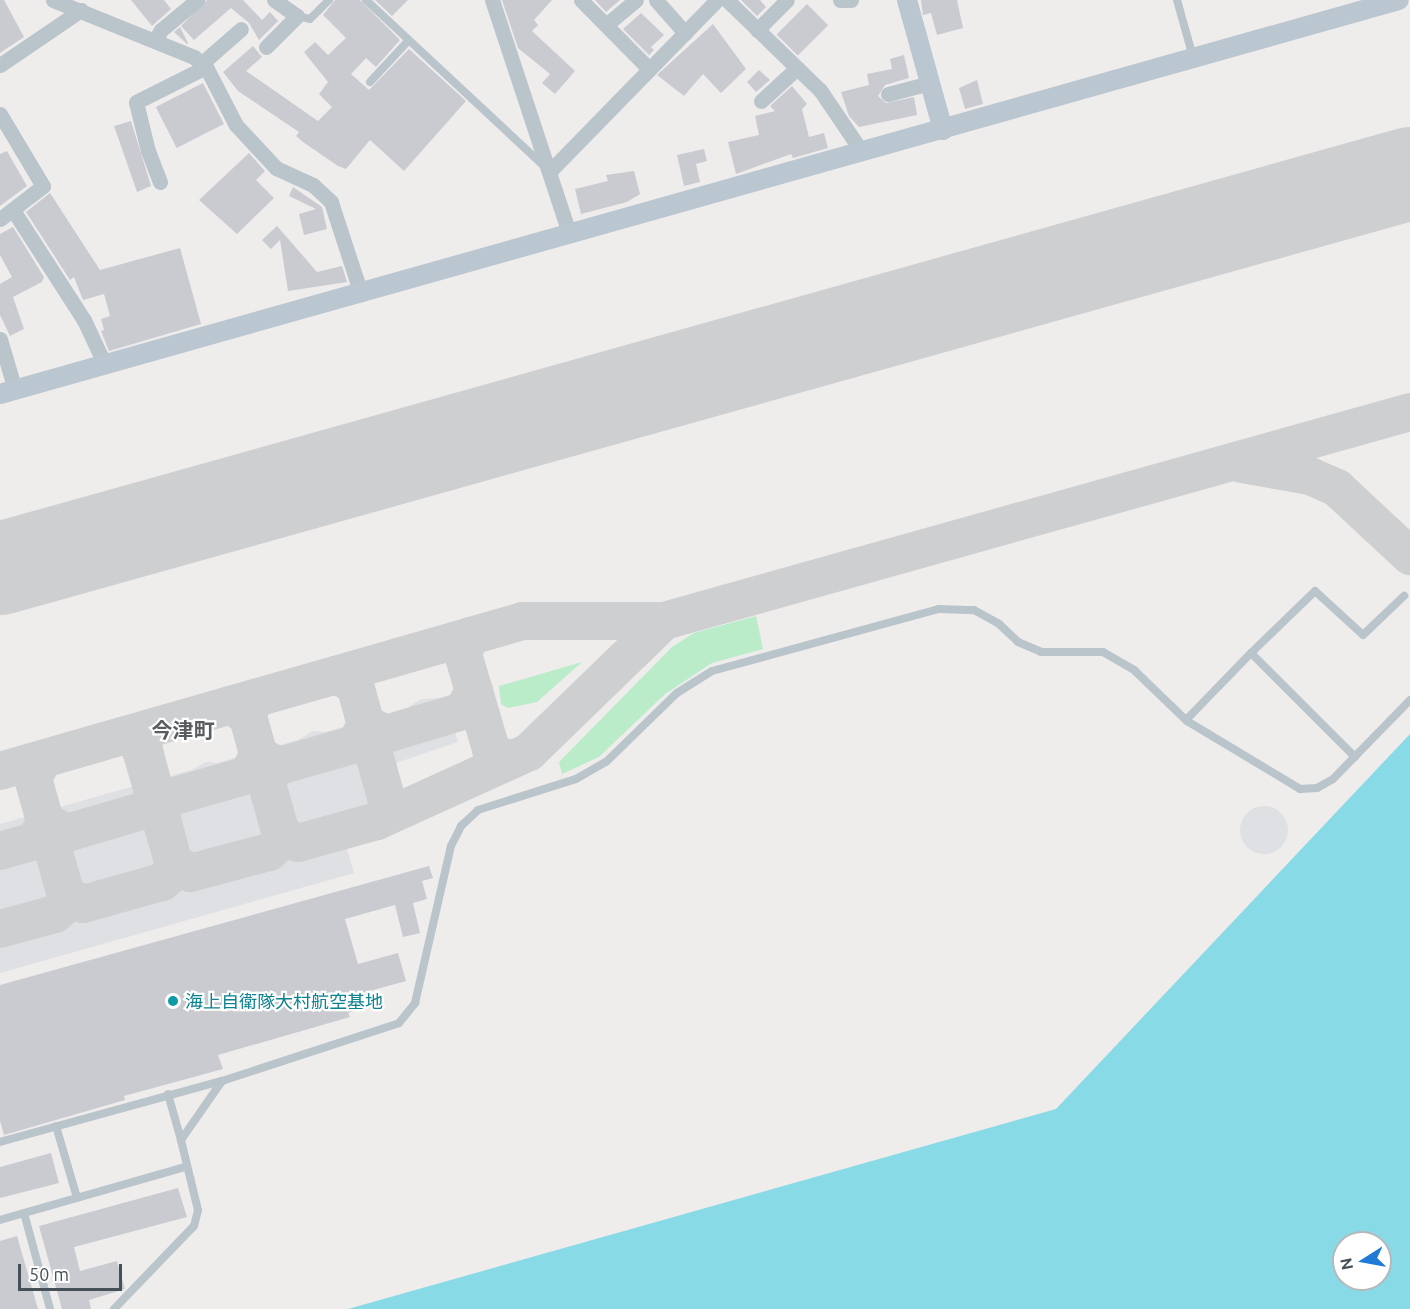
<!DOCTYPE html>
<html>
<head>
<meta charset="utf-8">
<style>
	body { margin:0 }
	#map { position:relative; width:1410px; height:1309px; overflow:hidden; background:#efecec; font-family:Ubuntu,"Noto Sans JP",sans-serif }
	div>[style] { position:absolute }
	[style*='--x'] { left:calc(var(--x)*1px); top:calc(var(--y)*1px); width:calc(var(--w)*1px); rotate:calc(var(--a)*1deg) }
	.airport>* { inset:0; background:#dee0e4 }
	.round { border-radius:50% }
	.green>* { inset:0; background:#baecca }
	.water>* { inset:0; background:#89dae7 }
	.taxiway>* { height:38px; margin:-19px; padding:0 19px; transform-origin:19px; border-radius:19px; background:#cecfd1 }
	.runway>* { height:93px; margin:-46.5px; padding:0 46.5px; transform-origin:46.5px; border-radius:46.5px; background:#cecfd1 }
	.building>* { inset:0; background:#c9cbd1; transform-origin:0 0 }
	.lane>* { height:8px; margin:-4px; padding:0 4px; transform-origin:4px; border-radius:4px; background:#bac4cb }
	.street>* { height:15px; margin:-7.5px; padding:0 7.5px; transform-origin:7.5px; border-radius:7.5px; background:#bac4cb }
	.secondary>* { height:20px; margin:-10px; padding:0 10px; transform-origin:10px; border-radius:10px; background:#bac6d0 }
	.dots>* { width:16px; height:16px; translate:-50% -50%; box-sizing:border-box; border:3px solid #fff; border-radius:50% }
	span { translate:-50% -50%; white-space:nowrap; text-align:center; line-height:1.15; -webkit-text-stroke:4.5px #fff; paint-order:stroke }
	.culture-label { font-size:18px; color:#0d838f }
	.left { translate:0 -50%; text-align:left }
	.quarter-label { font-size:21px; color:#595d60; font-weight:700 }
	.north { position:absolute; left:1332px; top:1231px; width:60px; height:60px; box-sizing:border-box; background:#fff; border:2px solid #b5b9bc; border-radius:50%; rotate:259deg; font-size:16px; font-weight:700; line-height:24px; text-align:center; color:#455058 }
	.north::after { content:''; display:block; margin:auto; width:21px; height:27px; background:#1f7bd5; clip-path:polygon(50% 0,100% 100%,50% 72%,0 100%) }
	.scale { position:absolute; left:18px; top:1264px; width:104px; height:27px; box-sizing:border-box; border:3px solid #455058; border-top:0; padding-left:8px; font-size:18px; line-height:21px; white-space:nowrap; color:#455058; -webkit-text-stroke:4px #fff; paint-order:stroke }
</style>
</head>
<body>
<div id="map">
	<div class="airport">
		<div style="clip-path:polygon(445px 698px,458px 742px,396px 763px,412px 822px,359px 837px,347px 849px,354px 873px,0 973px,0 824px,191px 770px,206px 762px,217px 763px,298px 740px,313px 731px,325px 732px,404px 710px,421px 699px)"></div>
		<div class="round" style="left:1240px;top:806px;width:48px;height:48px"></div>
	</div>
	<div class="green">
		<div style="clip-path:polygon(756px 616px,763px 649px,712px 663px,665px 694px,599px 757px,562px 774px,559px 762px,672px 647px,694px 633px)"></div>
		<div style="clip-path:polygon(582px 662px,537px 702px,508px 708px,501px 704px,499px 686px)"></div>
	</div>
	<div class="water">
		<div style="clip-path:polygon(evenodd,1410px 734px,1410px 1309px,348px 1309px,1056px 1109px,1410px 734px,1344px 1243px,1380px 1243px,1380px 1279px,1344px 1279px,1344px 1243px)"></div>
	</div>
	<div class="taxiway">
		<div style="--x:1242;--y:464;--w:69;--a:10"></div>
		<div style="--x:1310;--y:476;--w:30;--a:24"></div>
		<div style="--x:1337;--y:488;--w:100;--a:43"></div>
		<div style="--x:470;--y:636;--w:19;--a:111"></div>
		<div style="--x:463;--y:654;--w:99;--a:73.6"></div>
		<div style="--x:491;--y:749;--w:11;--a:45"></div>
		<div style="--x:499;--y:757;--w:11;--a:5"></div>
		<div style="--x:336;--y:675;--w:21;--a:28"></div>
		<div style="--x:355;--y:685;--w:120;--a:74.6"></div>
		<div style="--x:387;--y:801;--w:12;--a:95"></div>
		<div style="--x:386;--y:813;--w:12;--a:138"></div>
		<div style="--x:377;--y:821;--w:82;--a:164.4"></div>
		<div style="--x:298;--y:843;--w:19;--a:-152"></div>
		<div style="--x:281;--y:834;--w:122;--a:-105.8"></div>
		<div style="--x:248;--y:717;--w:9;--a:-77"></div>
		<div style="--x:250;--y:708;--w:12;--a:-59"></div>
		<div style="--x:256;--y:698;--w:83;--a:-16"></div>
		<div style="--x:231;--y:705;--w:21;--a:35"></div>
		<div style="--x:248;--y:717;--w:122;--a:74.2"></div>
		<div style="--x:281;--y:834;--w:10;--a:107"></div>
		<div style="--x:278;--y:844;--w:12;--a:138"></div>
		<div style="--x:269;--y:852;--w:82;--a:165.1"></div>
		<div style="--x:190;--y:873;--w:21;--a:-145"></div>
		<div style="--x:173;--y:861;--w:126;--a:-104.7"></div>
		<div style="--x:141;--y:739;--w:12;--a:-55"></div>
		<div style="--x:148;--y:729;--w:86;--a:-16.1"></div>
		<div style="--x:366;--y:724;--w:22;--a:27"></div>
		<div style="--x:386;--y:734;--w:80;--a:-16.6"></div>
		<div style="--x:463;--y:711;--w:23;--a:-61"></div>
		<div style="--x:122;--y:736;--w:14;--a:17"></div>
		<div style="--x:135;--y:740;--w:12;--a:59"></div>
		<div style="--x:141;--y:750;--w:116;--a:73.9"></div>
		<div style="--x:173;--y:861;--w:13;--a:99"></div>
		<div style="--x:171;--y:874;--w:12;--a:138"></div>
		<div style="--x:162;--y:882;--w:82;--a:164.4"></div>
		<div style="--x:83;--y:904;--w:19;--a:-152"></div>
		<div style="--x:66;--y:895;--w:122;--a:-105.8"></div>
		<div style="--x:33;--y:778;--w:21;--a:-62"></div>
		<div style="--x:43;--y:759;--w:82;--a:-16.2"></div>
		<div style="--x:0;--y:771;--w:544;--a:-16"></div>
		<div style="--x:523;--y:621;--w:141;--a:0"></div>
		<div style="--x:664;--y:621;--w:775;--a:-15.65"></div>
		<div style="--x:45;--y:821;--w:25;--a:29"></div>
		<div style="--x:67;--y:833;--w:81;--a:-16.4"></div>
		<div style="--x:145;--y:810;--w:13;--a:-58"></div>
		<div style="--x:152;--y:799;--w:9;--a:-84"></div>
		<div style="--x:153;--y:790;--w:19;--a:21"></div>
		<div style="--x:171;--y:797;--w:80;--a:-15.9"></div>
		<div style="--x:248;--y:775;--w:22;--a:-63"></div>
		<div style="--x:258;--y:755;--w:24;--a:28"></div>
		<div style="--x:279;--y:766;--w:80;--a:-15.9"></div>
		<div style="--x:356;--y:744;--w:22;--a:-63"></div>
		<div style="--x:377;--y:821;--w:167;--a:-24.4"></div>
		<div style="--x:529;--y:752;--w:188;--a:-44.1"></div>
		<div style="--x:0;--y:851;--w:37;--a:-16"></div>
		<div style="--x:36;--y:841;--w:22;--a:-66"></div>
		<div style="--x:0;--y:929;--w:57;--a:-15.3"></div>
		<div style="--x:55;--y:914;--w:12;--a:-42"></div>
		<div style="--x:64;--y:906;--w:11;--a:-80"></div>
		<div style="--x:66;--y:895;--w:22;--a:-106"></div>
	</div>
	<div class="runway">
		<div style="--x:0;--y:568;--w:1464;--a:-15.65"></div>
	</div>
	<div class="building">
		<div style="clip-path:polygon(0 0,4px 0,24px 37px,0 53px)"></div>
		<div style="clip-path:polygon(131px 0,164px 0,171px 9px,152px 26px)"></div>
		<div style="clip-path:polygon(207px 0,243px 0,262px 20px,270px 12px,278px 21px,259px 40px,249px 23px,231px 8px,194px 40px,181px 26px)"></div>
		<div style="clip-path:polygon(335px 0,360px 0,400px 40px,376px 67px,366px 58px,351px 74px,369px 90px,409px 49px,466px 101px,404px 171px,370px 140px,346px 169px,338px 166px,303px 142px,296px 136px,299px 132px,238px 91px,223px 72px,253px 46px,262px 57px,246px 71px,318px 121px,332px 107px,319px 94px,328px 82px,304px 52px,315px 42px,328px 55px,346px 38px,323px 15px)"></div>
		<div style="clip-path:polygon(375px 0,408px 0,392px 16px)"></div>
		<div style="clip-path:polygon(502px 0,552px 0,534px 20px,538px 25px,532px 31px,575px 71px,555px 94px,542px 83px,550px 74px,518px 48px)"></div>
		<div style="clip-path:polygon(595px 0,620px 0,606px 12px)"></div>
		<div style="clip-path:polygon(741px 0,760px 0,766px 7px,757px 16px)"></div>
		<div style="clip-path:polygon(921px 0,957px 0,963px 28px,937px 35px,931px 13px,923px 15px)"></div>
		<div style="left:807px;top:4px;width:30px;height:43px;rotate:45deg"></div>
		<div style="clip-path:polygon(641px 13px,664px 35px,651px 47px,654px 50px,649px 55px,623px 29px)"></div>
		<div style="clip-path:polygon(713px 24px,746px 69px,721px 93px,703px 74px,684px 96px,657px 75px)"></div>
		<div style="clip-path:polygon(180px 27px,188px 43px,187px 44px,174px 32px)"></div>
		<div style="clip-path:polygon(904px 55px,909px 78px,885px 85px,878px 96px,886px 103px,914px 97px,917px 115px,859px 127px,849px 116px,841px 92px,869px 85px,867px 74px,892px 69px,890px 59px)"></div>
		<div style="clip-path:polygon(759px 70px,770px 80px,756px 92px,747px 82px)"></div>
		<div style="clip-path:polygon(977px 80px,983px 104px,965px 109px,959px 88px)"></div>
		<div style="left:203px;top:83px;width:46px;height:53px;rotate:63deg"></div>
		<div style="clip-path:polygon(792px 86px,807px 104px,802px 109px,809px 137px,824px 133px,828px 148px,793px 158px,791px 154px,736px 174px,728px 142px,759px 135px,755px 116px,775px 111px,770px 106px)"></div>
		<div style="clip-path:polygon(131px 121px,151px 186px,137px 192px,114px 126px)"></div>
		<div style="clip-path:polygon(704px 149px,707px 161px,696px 164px,700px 182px,684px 186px,677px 155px)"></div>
		<div style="clip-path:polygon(7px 151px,27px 186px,0 206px,0 154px)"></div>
		<div style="clip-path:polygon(249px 153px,265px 171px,256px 180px,274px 198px,237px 234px,199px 200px)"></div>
		<div style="clip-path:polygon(634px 171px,640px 194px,627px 202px,581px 214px,575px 189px,608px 181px,606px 175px)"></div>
		<div style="clip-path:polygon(293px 187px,322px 207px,327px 229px,304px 235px,299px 214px,316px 209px,289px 196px)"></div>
		<div style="clip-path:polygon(50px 193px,100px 270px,180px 248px,201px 324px,109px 351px,101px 331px,104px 330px,101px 319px,110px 316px,104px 294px,83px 300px,74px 277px,70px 280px,26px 212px)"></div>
		<div style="clip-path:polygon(277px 226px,317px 272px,342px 266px,347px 282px,288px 291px,280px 240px,271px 249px,262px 240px)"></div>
		<div style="clip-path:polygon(13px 227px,44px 277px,42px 282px,13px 297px,24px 329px,10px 336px,0 315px,0 284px,12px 277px,0 255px,0 234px)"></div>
		<div style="clip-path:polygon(429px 866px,433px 878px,422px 881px,427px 899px,413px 903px,420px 933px,403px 937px,395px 905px,345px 919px,358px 964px,398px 953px,406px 981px,366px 992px,370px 1006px,348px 1013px,350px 1017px,218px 1055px,223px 1069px,124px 1096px,125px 1100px,4px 1135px,0 1121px,0 985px)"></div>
		<div style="clip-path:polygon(51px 1153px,59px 1183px,0 1198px,0 1167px)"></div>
		<div style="clip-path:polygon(178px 1188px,187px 1217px,74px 1247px,80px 1271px,117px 1261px,125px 1289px,89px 1300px,91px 1309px,62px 1309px,39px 1226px)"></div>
		<div style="clip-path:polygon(17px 1236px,38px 1309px,0 1309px,0 1241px)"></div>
	</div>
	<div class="lane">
		<div style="--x:366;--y:0;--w:243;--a:43"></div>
		<div style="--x:1177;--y:0;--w:59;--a:74.3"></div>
		<div style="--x:297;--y:16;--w:13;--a:13"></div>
		<div style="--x:310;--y:19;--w:27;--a:-45"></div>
		<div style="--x:370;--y:82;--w:56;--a:-47.2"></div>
		<div style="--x:1251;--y:653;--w:89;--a:-44.1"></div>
		<div style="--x:1315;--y:591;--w:65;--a:42.5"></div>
		<div style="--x:1363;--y:635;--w:57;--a:-43.6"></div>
		<div style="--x:1186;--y:720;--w:93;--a:-45.9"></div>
		<div style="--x:1251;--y:653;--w:147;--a:45"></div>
		<div style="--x:168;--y:1094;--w:48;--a:74.2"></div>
		<div style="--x:56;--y:1126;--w:75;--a:73.7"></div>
		<div style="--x:0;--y:1142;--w:230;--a:-15.4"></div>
		<div style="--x:24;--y:1213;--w:99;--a:74.8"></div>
		<div style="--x:0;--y:1220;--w:192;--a:-16"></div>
		<div style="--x:114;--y:1309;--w:115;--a:-46.1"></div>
		<div style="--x:194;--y:1226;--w:16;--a:-76"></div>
		<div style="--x:198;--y:1210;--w:72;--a:-103.7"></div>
		<div style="--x:181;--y:1140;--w:72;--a:-55.2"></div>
		<div style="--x:222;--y:1081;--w:186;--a:-18.1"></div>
		<div style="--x:399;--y:1023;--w:26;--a:-51"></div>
		<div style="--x:415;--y:1003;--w:161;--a:-77.1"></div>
		<div style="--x:451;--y:846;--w:22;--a:-63"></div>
		<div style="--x:461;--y:826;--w:23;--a:-43"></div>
		<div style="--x:478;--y:810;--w:103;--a:-17.6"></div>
		<div style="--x:576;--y:779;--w:34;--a:-30"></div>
		<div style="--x:606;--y:762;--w:99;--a:-44.2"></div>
		<div style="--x:677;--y:693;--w:41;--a:-32.2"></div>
		<div style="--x:712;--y:671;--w:235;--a:-15.3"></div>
		<div style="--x:939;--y:609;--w:35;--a:2"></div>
		<div style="--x:974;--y:610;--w:29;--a:29"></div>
		<div style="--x:999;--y:624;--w:26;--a:43"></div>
		<div style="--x:1018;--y:642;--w:25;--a:23"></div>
		<div style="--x:1041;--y:652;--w:62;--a:0"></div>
		<div style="--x:1103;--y:652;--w:36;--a:30"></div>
		<div style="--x:1134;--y:670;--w:74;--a:43.9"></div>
		<div style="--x:1187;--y:721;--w:132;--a:31"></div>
		<div style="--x:1300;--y:789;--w:17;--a:-3"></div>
		<div style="--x:1317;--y:788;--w:18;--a:-29"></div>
		<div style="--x:1333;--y:779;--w:110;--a:-45.7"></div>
	</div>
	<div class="street">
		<div style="--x:53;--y:0;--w:152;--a:22"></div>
		<div style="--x:194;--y:57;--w:16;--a:40"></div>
		<div style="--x:206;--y:67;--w:65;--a:62.7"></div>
		<div style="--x:236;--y:125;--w:59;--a:47.1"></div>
		<div style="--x:276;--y:168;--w:41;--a:24.7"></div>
		<div style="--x:313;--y:185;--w:25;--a:43"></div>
		<div style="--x:331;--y:202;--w:97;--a:71.9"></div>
		<div style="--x:492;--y:0;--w:245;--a:71.7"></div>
		<div style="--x:581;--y:0;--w:97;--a:45.4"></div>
		<div style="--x:656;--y:0;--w:44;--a:48.7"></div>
		<div style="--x:727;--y:0;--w:129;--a:44.1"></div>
		<div style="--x:820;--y:90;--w:75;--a:55.9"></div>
		<div style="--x:840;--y:0;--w:11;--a:0"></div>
		<div style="--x:606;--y:25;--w:39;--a:-40"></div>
		<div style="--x:757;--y:30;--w:42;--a:-45"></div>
		<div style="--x:155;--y:40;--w:12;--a:-59"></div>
		<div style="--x:161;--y:30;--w:47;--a:-39.8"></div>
		<div style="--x:266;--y:47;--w:44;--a:-45"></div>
		<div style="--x:297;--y:16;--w:28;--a:-145"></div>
		<div style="--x:201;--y:64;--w:53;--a:-41.2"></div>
		<div style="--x:0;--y:65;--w:98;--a:-34.2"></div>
		<div style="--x:888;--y:94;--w:43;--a:-14.7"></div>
		<div style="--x:761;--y:101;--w:49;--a:-42.5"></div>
		<div style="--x:0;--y:114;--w:84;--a:59.2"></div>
		<div style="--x:43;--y:186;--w:54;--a:142.5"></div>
		<div style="--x:550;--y:171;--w:239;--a:-45.7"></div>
		<div style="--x:160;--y:182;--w:33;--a:-111"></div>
		<div style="--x:148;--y:151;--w:50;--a:-103.8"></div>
		<div style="--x:136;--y:102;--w:78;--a:-26.6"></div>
		<div style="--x:13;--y:210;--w:131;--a:57.2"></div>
		<div style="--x:84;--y:320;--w:50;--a:65"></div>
		<div style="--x:0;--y:339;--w:53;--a:73.6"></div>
	</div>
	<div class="secondary">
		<div style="--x:907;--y:0;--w:135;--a:74.5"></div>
		<div style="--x:0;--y:394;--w:1453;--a:-15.73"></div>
	</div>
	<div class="dots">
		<div style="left:173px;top:1001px;background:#0f9aa8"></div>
	</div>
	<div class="culture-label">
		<span class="left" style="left:185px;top:1001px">海上自衛隊大村航空基地</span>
	</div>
	<div class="quarter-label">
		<span style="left:183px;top:730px">今津町</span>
	</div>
	<div class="north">N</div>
	<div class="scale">50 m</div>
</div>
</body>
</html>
